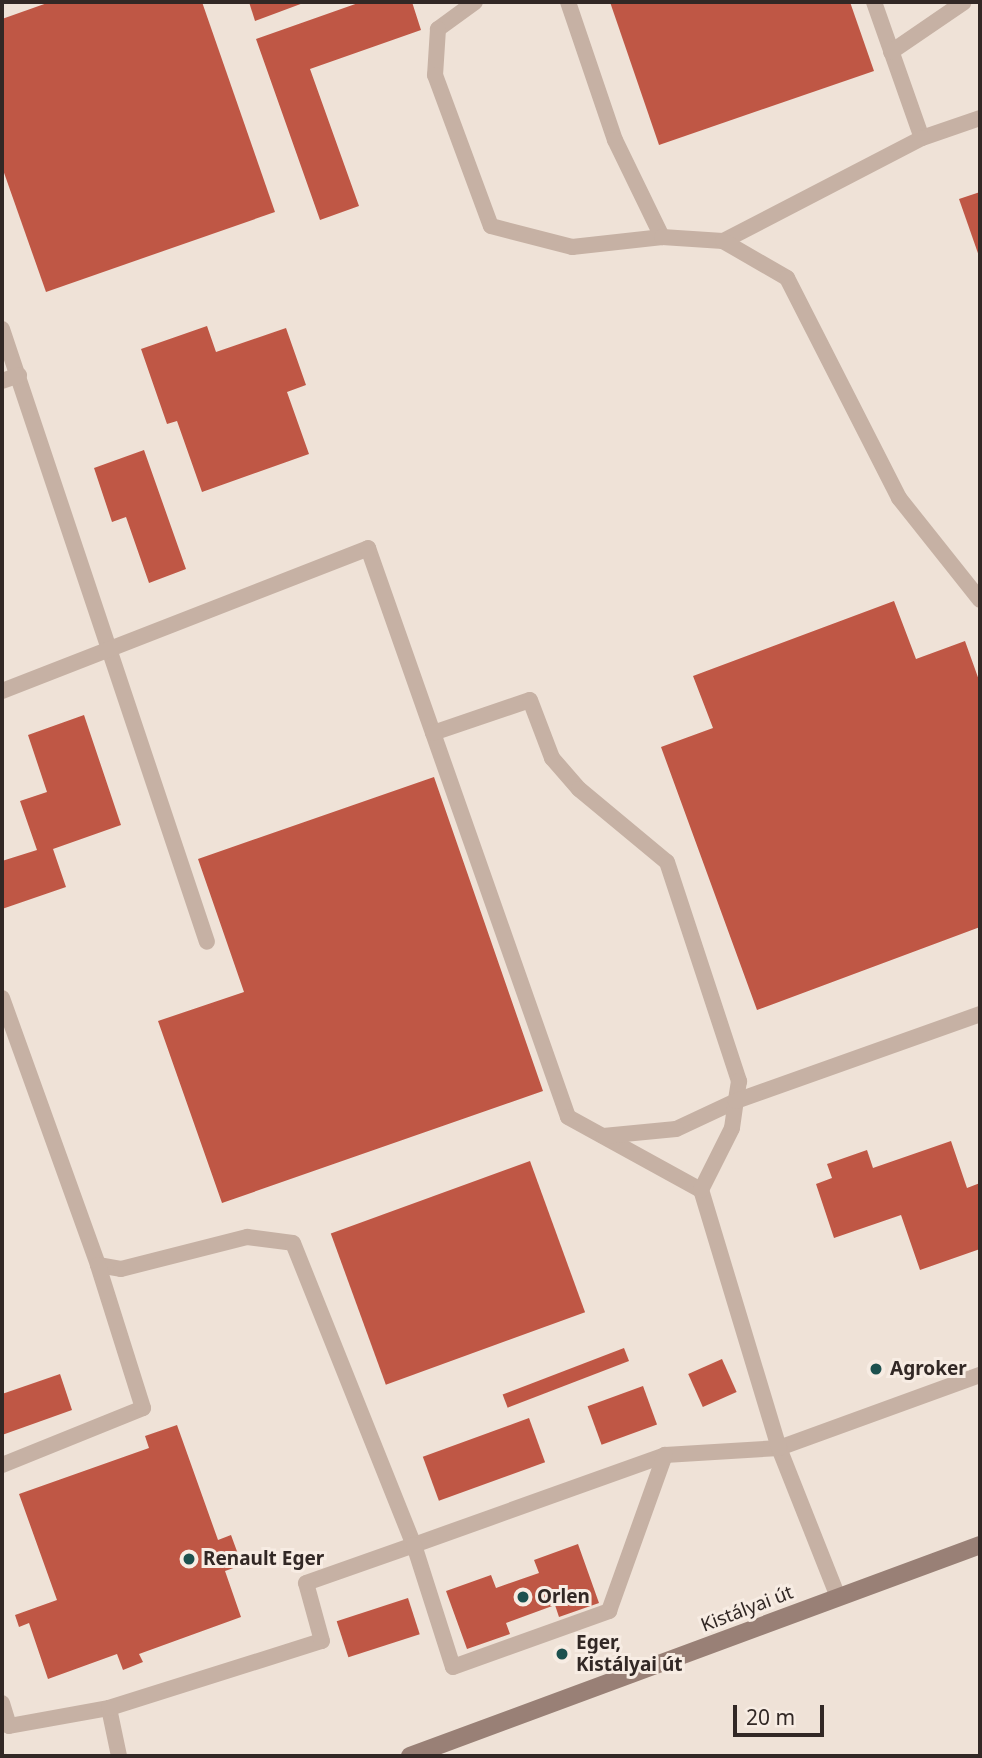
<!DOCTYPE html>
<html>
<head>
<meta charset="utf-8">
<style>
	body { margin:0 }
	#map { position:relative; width:982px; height:1758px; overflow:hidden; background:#efe2d7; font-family:"Noto Sans",sans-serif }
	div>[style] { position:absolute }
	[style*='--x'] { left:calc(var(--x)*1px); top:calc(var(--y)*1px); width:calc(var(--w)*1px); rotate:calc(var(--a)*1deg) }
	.building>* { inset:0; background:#bf5745; transform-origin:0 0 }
	.lane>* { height:16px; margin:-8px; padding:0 8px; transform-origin:8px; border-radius:8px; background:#c6b1a4 }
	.secondary>* { height:18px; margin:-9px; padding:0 9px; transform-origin:9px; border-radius:9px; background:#998076 }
	.dots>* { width:19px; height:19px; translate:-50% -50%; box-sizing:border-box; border:4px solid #f7ece3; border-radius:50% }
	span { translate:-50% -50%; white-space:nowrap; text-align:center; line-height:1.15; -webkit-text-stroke:6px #f7ece3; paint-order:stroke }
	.poi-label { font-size:19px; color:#322825; font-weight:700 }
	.left { translate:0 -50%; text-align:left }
	.street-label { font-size:19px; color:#322825 }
	.frame { position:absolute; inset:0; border:4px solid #322825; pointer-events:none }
	.scale { position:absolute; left:733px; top:1705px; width:91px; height:32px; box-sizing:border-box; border:4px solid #322825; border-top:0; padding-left:9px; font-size:21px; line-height:24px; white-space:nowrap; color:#322825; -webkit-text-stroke:5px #f7ece3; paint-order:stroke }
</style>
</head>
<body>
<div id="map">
	<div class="building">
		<div style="clip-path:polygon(50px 2px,202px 2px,275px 212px,46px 292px,2px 167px,2px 19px)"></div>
		<div style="clip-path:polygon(249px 2px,306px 2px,255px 21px)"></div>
		<div style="clip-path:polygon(361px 2px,412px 2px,421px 30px,310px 69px,359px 206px,320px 220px,256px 39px)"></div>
		<div style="clip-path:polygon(610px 2px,850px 2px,874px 71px,659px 145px)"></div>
		<div style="clip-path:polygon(980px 192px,980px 259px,959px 199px)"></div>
		<div style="clip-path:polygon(207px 326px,216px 352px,286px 328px,306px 385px,287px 392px,309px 454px,202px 492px,177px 421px,167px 424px,141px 349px)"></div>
		<div style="clip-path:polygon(144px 450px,186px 569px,149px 583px,126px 517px,112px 522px,94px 468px)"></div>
		<div style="clip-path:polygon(894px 601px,916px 659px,965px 641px,980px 683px,980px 927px,757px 1010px,661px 747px,713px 728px,693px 676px)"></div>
		<div style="clip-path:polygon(84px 715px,121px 825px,53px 849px,66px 887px,2px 909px,2px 861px,37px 850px,20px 801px,47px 792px,28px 735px)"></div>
		<div style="clip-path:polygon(434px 777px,543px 1091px,222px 1203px,158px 1021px,244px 992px,198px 859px)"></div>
		<div style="clip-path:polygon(951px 1141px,967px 1188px,980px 1183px,980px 1249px,920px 1270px,901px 1215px,834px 1238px,816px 1184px,832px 1178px,827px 1164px,867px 1150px,873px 1168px)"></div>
		<div style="left:530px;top:1161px;width:161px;height:212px;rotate:70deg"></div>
		<div style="left:624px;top:1348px;width:14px;height:130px;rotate:69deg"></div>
		<div style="left:722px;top:1359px;width:36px;height:37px;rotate:66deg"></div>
		<div style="clip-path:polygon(60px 1374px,72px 1410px,2px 1435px,2px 1394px)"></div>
		<div style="left:643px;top:1386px;width:41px;height:59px;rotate:70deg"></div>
		<div style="left:529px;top:1418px;width:47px;height:113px;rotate:70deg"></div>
		<div style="clip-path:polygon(177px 1425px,218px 1540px,231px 1535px,242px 1565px,225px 1571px,241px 1617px,139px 1654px,143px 1662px,123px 1670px,117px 1654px,48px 1679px,29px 1623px,19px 1627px,15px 1615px,57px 1600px,19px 1494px,149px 1448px,145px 1436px)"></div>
		<div style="clip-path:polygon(578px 1544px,599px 1603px,559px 1617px,555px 1605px,506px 1623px,510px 1634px,467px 1649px,446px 1591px,491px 1575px,496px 1588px,539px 1573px,534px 1560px)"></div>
		<div style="left:408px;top:1598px;width:38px;height:75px;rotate:72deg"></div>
	</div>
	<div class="lane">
		<div style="--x:475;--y:2;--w:46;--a:143.9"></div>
		<div style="--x:438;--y:29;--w:46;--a:93.7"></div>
		<div style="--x:435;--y:75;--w:161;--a:69.7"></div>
		<div style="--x:491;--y:226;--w:84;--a:14.5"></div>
		<div style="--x:572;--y:247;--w:91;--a:-6.3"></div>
		<div style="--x:568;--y:2;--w:146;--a:71.2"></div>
		<div style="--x:615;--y:140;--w:108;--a:64.1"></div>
		<div style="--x:662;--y:237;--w:61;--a:3.8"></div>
		<div style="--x:874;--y:2;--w:144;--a:70.6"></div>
		<div style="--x:891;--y:52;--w:88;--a:-34.4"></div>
		<div style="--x:980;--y:118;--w:61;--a:161"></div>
		<div style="--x:922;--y:138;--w:224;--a:152.6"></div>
		<div style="--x:723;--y:241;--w:74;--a:30"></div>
		<div style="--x:787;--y:278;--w:247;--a:63"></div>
		<div style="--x:899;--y:498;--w:130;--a:51.5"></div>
		<div style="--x:2;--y:329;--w:646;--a:71.51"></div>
		<div style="--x:2;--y:381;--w:18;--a:-19"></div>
		<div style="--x:2;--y:691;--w:393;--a:-21.3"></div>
		<div style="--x:368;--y:548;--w:603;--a:70.63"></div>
		<div style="--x:568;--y:1117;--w:152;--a:28.8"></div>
		<div style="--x:433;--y:733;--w:102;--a:-18.8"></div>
		<div style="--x:530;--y:700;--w:62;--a:69.2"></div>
		<div style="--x:552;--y:758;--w:41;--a:48.9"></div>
		<div style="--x:579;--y:789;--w:114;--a:39.7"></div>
		<div style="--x:667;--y:862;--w:231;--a:71.8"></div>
		<div style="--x:739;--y:1081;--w:20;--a:99"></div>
		<div style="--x:736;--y:1101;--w:66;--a:155"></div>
		<div style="--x:676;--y:1129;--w:73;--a:174.5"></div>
		<div style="--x:2;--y:998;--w:284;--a:70.2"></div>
		<div style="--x:98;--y:1265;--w:23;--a:10"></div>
		<div style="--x:121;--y:1269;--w:130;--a:-14.3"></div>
		<div style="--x:247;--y:1237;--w:46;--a:7.4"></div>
		<div style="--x:293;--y:1243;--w:325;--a:68.2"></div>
		<div style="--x:414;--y:1545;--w:267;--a:-19.7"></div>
		<div style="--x:665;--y:1455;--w:114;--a:-3.5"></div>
		<div style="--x:779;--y:1448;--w:214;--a:-20"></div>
		<div style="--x:2;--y:1465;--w:152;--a:-22"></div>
		<div style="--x:143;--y:1408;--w:150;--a:-107.5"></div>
		<div style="--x:838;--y:1597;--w:160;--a:-111.6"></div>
		<div style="--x:779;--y:1448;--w:270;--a:-106.8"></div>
		<div style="--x:701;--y:1190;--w:69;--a:-63.4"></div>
		<div style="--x:732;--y:1128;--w:27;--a:-82"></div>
		<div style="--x:736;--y:1101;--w:259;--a:-19.6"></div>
		<div style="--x:2;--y:1703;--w:24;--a:73"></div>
		<div style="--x:9;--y:1726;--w:102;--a:-10.2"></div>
		<div style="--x:119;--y:1756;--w:49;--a:-101.8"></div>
		<div style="--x:109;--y:1708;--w:223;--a:-17.5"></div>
		<div style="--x:322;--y:1641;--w:60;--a:-105.4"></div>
		<div style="--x:306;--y:1583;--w:114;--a:-19.4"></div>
		<div style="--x:414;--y:1545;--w:128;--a:72.3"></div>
		<div style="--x:453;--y:1667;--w:166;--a:-19.7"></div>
		<div style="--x:609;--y:1611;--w:166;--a:-70.3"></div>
	</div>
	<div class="secondary">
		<div style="--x:410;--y:1756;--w:608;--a:-20.31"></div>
	</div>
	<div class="dots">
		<div style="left:876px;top:1369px;background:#1d514f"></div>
		<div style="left:189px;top:1559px;background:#1d514f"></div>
		<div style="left:523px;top:1597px;background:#1d514f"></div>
		<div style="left:562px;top:1654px;background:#1d514f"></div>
	</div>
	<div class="poi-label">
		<span class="left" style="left:890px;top:1369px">Agroker</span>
		<span class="left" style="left:203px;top:1559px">Renault Eger</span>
		<span class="left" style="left:537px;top:1597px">Orlen</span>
		<span class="left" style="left:576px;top:1654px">Eger,<br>Kistályai út</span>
	</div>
	<div class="street-label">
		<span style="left:747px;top:1609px;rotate:-21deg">Kistályai út</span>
	</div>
	<div class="frame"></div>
	<div class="scale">20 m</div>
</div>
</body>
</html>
